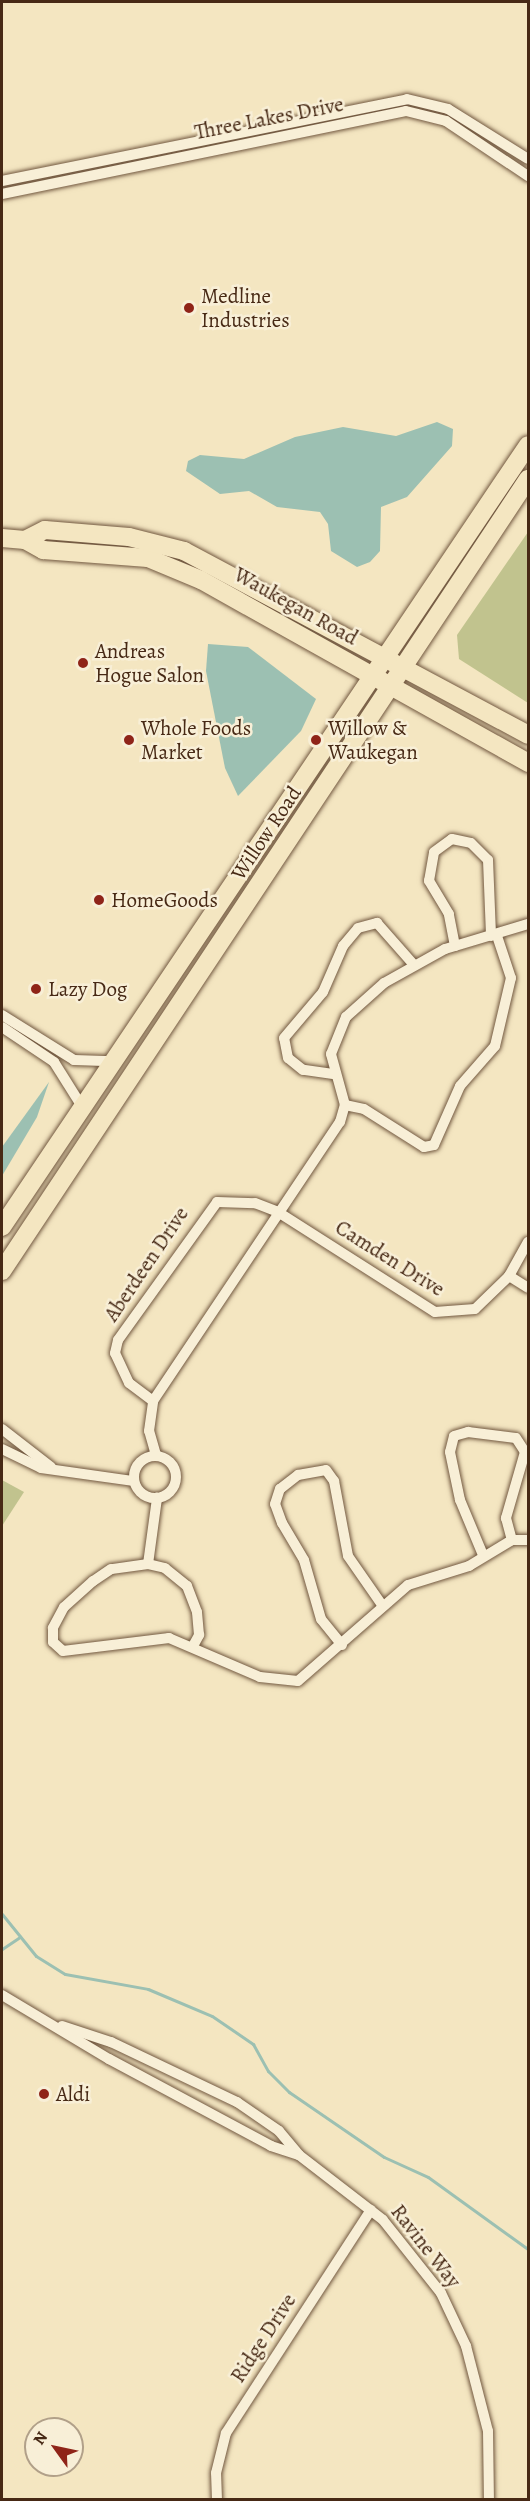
<!DOCTYPE html>
<html>
<head>
<meta charset="utf-8">
<style>
	body { margin:0 }
	#map { position:relative; width:530px; height:2501px; overflow:hidden; background:#f4e6c1; font-family:Alegreya,serif }
	div>[style] { position:absolute }
	[style*='--x'] { left:calc(var(--x)*1px); top:calc(var(--y)*1px); width:calc(var(--w)*1px); rotate:calc(var(--a)*1deg) }
	.green>* { inset:0; background:#c1c38e }
	.water>* { inset:0; background:#9cc0b2 }
	.stream>* { height:3px; margin:-1.5px; padding:0 1.5px; transform-origin:1.5px; border-radius:1.5px; background:#9cc0b2 }
	.roads { filter:drop-shadow(0 0 2px #725840) drop-shadow(0 0 2px #725840) }
	.minor>* { height:10px; margin:-5px; padding:0 5px; transform-origin:5px; border-radius:5px; background:#f8efd7 }
	.minor>.ring { margin:-5px; padding:0; box-sizing:content-box; background:none; border:10px solid #f8efd7; border-radius:50% }
	.primary>* { height:18px; margin:-9px; padding:0 9px; transform-origin:9px; border-radius:9px; background:#f4e6c1 }
	.dots>* { width:16px; height:16px; translate:-50% -50%; box-sizing:border-box; border:3px solid #f8efd7; border-radius:50% }
	span { translate:-50% -50%; white-space:nowrap; text-align:center; line-height:1.15; -webkit-text-stroke:5px #f8efd7; paint-order:stroke }
	.street-label { font-size:21px; color:#472915 }
	.poi-label { font-size:21px; color:#472915 }
	.left { translate:0 -50%; text-align:left }
	.frame { position:absolute; inset:0; border:3px solid #472915; pointer-events:none }
	.north { position:absolute; left:24px; top:2417px; width:60px; height:60px; box-sizing:border-box; background:#f8efd7; border:2px solid #b1a089; border-radius:50%; rotate:303deg; font-size:16px; font-weight:700; line-height:24px; text-align:center; color:#472915 }
	.north::after { content:''; display:block; margin:auto; width:21px; height:27px; background:#8f2418; clip-path:polygon(50% 0,100% 100%,50% 72%,0 100%) }
</style>
</head>
<body>
<div id="map">
	<div class="green">
		<div style="clip-path:polygon(528px 532px,528px 703px,459px 659px,457px 635px)"></div>
		<div style="clip-path:polygon(2px 1480px,24px 1492px,2px 1526px)"></div>
	</div>
	<div class="water">
		<div style="clip-path:polygon(437px 422px,453px 429px,452px 446px,407px 497px,381px 507px,380px 551px,370px 562px,357px 567px,331px 551px,328px 524px,320px 512px,277px 507px,249px 491px,220px 494px,186px 471px,188px 461px,200px 455px,244px 459px,295px 437px,343px 427px,396px 436px)"></div>
		<div style="clip-path:polygon(208px 644px,248px 647px,316px 699px,301px 731px,238px 796px,225px 768px,206px 671px)"></div>
		<div style="clip-path:polygon(49px 1082px,37px 1117px,2px 1176px,2px 1147px)"></div>
	</div>
	<div class="stream">
		<div style="--x:2;--y:1914;--w:54;--a:51"></div>
		<div style="--x:36;--y:1956;--w:34;--a:32"></div>
		<div style="--x:65;--y:1974;--w:84;--a:10.2"></div>
		<div style="--x:148;--y:1989;--w:69;--a:22.9"></div>
		<div style="--x:212;--y:2016;--w:50;--a:34.3"></div>
		<div style="--x:253;--y:2044;--w:31;--a:61"></div>
		<div style="--x:268;--y:2071;--w:30;--a:45"></div>
		<div style="--x:289;--y:2092;--w:115;--a:34.4"></div>
		<div style="--x:384;--y:2157;--w:48;--a:24.4"></div>
		<div style="--x:428;--y:2177;--w:123;--a:35.8"></div>
		<div style="--x:2;--y:1949;--w:22;--a:-34"></div>
	</div>
	<div class="roads">
		<div class="minor">
			<div style="--x:2;--y:181;--w:413;--a:-11.4"></div>
			<div style="--x:407;--y:99;--w:42;--a:13.7"></div>
			<div style="--x:448;--y:109;--w:94;--a:32"></div>
			<div style="--x:2;--y:194;--w:412;--a:-11.6"></div>
			<div style="--x:406;--y:111;--w:41;--a:14"></div>
			<div style="--x:446;--y:121;--w:99;--a:33.9"></div>
			<div style="--x:455;--y:946;--w:33;--a:-101"></div>
			<div style="--x:449;--y:914;--w:39;--a:-121"></div>
			<div style="--x:429;--y:881;--w:29;--a:-80"></div>
			<div style="--x:434;--y:852;--w:22;--a:-36"></div>
			<div style="--x:452;--y:839;--w:19;--a:12"></div>
			<div style="--x:471;--y:843;--w:24;--a:45"></div>
			<div style="--x:488;--y:860;--w:76;--a:87.7"></div>
			<div style="--x:2;--y:1015;--w:85;--a:32"></div>
			<div style="--x:74;--y:1060;--w:38;--a:2"></div>
			<div style="--x:2;--y:1027;--w:63;--a:33.9"></div>
			<div style="--x:54;--y:1062;--w:51;--a:57.9"></div>
			<div style="--x:333;--y:1074;--w:30;--a:-172"></div>
			<div style="--x:303;--y:1070;--w:19;--a:-141"></div>
			<div style="--x:288;--y:1058;--w:20;--a:-101"></div>
			<div style="--x:284;--y:1038;--w:60;--a:-49.7"></div>
			<div style="--x:323;--y:992;--w:50;--a:-66.5"></div>
			<div style="--x:343;--y:946;--w:23;--a:-50"></div>
			<div style="--x:358;--y:928;--w:20;--a:-15"></div>
			<div style="--x:377;--y:923;--w:56;--a:48.6"></div>
			<div style="--x:345;--y:1105;--w:19;--a:12"></div>
			<div style="--x:364;--y:1109;--w:71;--a:32.3"></div>
			<div style="--x:424;--y:1147;--w:10;--a:-11"></div>
			<div style="--x:434;--y:1145;--w:64;--a:-66.2"></div>
			<div style="--x:460;--y:1086;--w:53;--a:-48.8"></div>
			<div style="--x:495;--y:1046;--w:70;--a:-76.8"></div>
			<div style="--x:511;--y:978;--w:44;--a:-108.4"></div>
			<div style="--x:509;--y:1276;--w:22;--a:32"></div>
			<div style="--x:153;--y:1401;--w:30;--a:-143"></div>
			<div style="--x:129;--y:1383;--w:33;--a:-115"></div>
			<div style="--x:115;--y:1353;--w:13;--a:-77"></div>
			<div style="--x:118;--y:1340;--w:170;--a:-54.3"></div>
			<div style="--x:217;--y:1202;--w:38;--a:2"></div>
			<div style="--x:255;--y:1203;--w:25;--a:21"></div>
			<div style="--x:278;--y:1212;--w:186;--a:32.5"></div>
			<div style="--x:435;--y:1312;--w:40;--a:-4.3"></div>
			<div style="--x:475;--y:1309;--w:47;--a:-44.1"></div>
			<div style="--x:509;--y:1276;--w:39;--a:-61"></div>
			<div style="--x:2;--y:1429;--w:62;--a:37.8"></div>
			<div style="--x:2;--y:1449;--w:43;--a:26"></div>
			<div style="--x:41;--y:1468;--w:94;--a:8"></div>
			<div style="--x:156;--y:1455;--w:25;--a:-106"></div>
			<div style="--x:149;--y:1431;--w:30;--a:-82"></div>
			<div style="--x:153;--y:1401;--w:336;--a:-56.2"></div>
			<div style="--x:340;--y:1122;--w:18;--a:-74"></div>
			<div style="--x:345;--y:1105;--w:53;--a:-105.4"></div>
			<div style="--x:331;--y:1054;--w:40;--a:-68"></div>
			<div style="--x:346;--y:1017;--w:51;--a:-41.8"></div>
			<div style="--x:384;--y:983;--w:70;--a:-29.1"></div>
			<div style="--x:445;--y:949;--w:87;--a:-16.8"></div>
			<div class="ring" style="left:134px;top:1456px;width:32px;height:32px"></div>
			<div style="--x:483;--y:1555;--w:60;--a:-112.7"></div>
			<div style="--x:460;--y:1500;--w:49;--a:-101.8"></div>
			<div style="--x:450;--y:1452;--w:16;--a:-76"></div>
			<div style="--x:454;--y:1436;--w:15;--a:-16"></div>
			<div style="--x:468;--y:1432;--w:48;--a:7.1"></div>
			<div style="--x:516;--y:1438;--w:17;--a:57"></div>
			<div style="--x:525;--y:1452;--w:69;--a:106.1"></div>
			<div style="--x:506;--y:1518;--w:23;--a:75"></div>
			<div style="--x:148;--y:1564;--w:67;--a:-82.2"></div>
			<div style="--x:342;--y:1645;--w:33;--a:-129"></div>
			<div style="--x:321;--y:1619;--w:61;--a:-106.1"></div>
			<div style="--x:304;--y:1560;--w:43;--a:-120.7"></div>
			<div style="--x:282;--y:1523;--w:20;--a:-110"></div>
			<div style="--x:275;--y:1504;--w:16;--a:-72"></div>
			<div style="--x:280;--y:1489;--w:23;--a:-38"></div>
			<div style="--x:298;--y:1475;--w:28;--a:-10"></div>
			<div style="--x:326;--y:1470;--w:14;--a:54"></div>
			<div style="--x:334;--y:1481;--w:76;--a:79.4"></div>
			<div style="--x:348;--y:1556;--w:60;--a:55.2"></div>
			<div style="--x:193;--y:1646;--w:13;--a:-61"></div>
			<div style="--x:199;--y:1635;--w:23;--a:-95"></div>
			<div style="--x:197;--y:1612;--w:28;--a:-111"></div>
			<div style="--x:187;--y:1586;--w:28;--a:-141"></div>
			<div style="--x:165;--y:1568;--w:17;--a:-167"></div>
			<div style="--x:148;--y:1564;--w:37;--a:172"></div>
			<div style="--x:111;--y:1569;--w:22;--a:146"></div>
			<div style="--x:93;--y:1581;--w:39;--a:138"></div>
			<div style="--x:64;--y:1607;--w:24;--a:118"></div>
			<div style="--x:53;--y:1628;--w:14;--a:90"></div>
			<div style="--x:53;--y:1642;--w:13;--a:42"></div>
			<div style="--x:63;--y:1651;--w:107;--a:-7"></div>
			<div style="--x:169;--y:1638;--w:99;--a:23.2"></div>
			<div style="--x:260;--y:1677;--w:38;--a:6"></div>
			<div style="--x:298;--y:1681;--w:146;--a:-41.1"></div>
			<div style="--x:408;--y:1585;--w:64;--a:-17.3"></div>
			<div style="--x:469;--y:1566;--w:50;--a:-31.2"></div>
			<div style="--x:512;--y:1540;--w:16;--a:0"></div>
			<div style="--x:2;--y:1995;--w:125;--a:30.9"></div>
			<div style="--x:109;--y:2059;--w:184;--a:28.2"></div>
			<div style="--x:271;--y:2146;--w:29;--a:18"></div>
			<div style="--x:62;--y:2026;--w:52;--a:18.1"></div>
			<div style="--x:111;--y:2042;--w:140;--a:25.5"></div>
			<div style="--x:237;--y:2102;--w:51;--a:34.6"></div>
			<div style="--x:279;--y:2131;--w:31;--a:50"></div>
			<div style="--x:299;--y:2155;--w:106;--a:37.7"></div>
			<div style="--x:383;--y:2220;--w:93;--a:51.5"></div>
			<div style="--x:441;--y:2293;--w:59;--a:64.7"></div>
			<div style="--x:466;--y:2346;--w:88;--a:75.5"></div>
			<div style="--x:488;--y:2431;--w:69;--a:89.2"></div>
			<div style="--x:217;--y:2500;--w:27;--a:-92"></div>
			<div style="--x:216;--y:2473;--w:41;--a:-76"></div>
			<div style="--x:226;--y:2433;--w:266;--a:-57"></div>
		</div>
		<div class="primary">
			<div style="--x:2;--y:538;--w:23;--a:5"></div>
			<div style="--x:25;--y:540;--w:21;--a:29"></div>
			<div style="--x:43;--y:550;--w:105;--a:4.4"></div>
			<div style="--x:148;--y:558;--w:57;--a:22.5"></div>
			<div style="--x:201;--y:580;--w:375;--a:29.2"></div>
			<div style="--x:25;--y:540;--w:22;--a:-27"></div>
			<div style="--x:45;--y:530;--w:84;--a:4.8"></div>
			<div style="--x:129;--y:537;--w:57;--a:14.3"></div>
			<div style="--x:184;--y:551;--w:390;--a:28.1"></div>
			<div style="--x:2;--y:1227;--w:942;--a:-56.07"></div>
			<div style="--x:2;--y:1271;--w:951;--a:-56.41"></div>
		</div>
	</div>
	<div class="dots">
		<div style="left:189px;top:308px;background:#8f2418"></div>
		<div style="left:83px;top:663px;background:#8f2418"></div>
		<div style="left:129px;top:740px;background:#8f2418"></div>
		<div style="left:316px;top:740px;background:#8f2418"></div>
		<div style="left:99px;top:900px;background:#8f2418"></div>
		<div style="left:36px;top:989px;background:#8f2418"></div>
		<div style="left:44px;top:2094px;background:#8f2418"></div>
	</div>
	<div class="street-label">
		<span style="left:269px;top:118px;rotate:-11deg">Three Lakes Drive</span>
		<span style="left:296px;top:606px;rotate:29deg">Waukegan Road</span>
		<span style="left:266px;top:833px;rotate:-56deg">Willow Road</span>
		<span style="left:390px;top:1258px;rotate:32deg">Camden Drive</span>
		<span style="left:146px;top:1264px;rotate:-56deg">Aberdeen Drive</span>
		<span style="left:426px;top:2246px;rotate:52deg">Ravine Way</span>
		<span style="left:263px;top:2338px;rotate:-57deg">Ridge Drive</span>
	</div>
	<div class="poi-label">
		<span class="left" style="left:201px;top:308px">Medline<br>Industries</span>
		<span class="left" style="left:95px;top:663px">Andreas<br>Hogue Salon</span>
		<span class="left" style="left:141px;top:740px">Whole Foods<br>Market</span>
		<span class="left" style="left:328px;top:740px">Willow &amp;<br>Waukegan</span>
		<span class="left" style="left:111px;top:900px">HomeGoods</span>
		<span class="left" style="left:48px;top:989px">Lazy Dog</span>
		<span class="left" style="left:56px;top:2094px">Aldi</span>
	</div>
	<div class="frame"></div>
	<div class="north">N</div>
</div>
</body>
</html>
